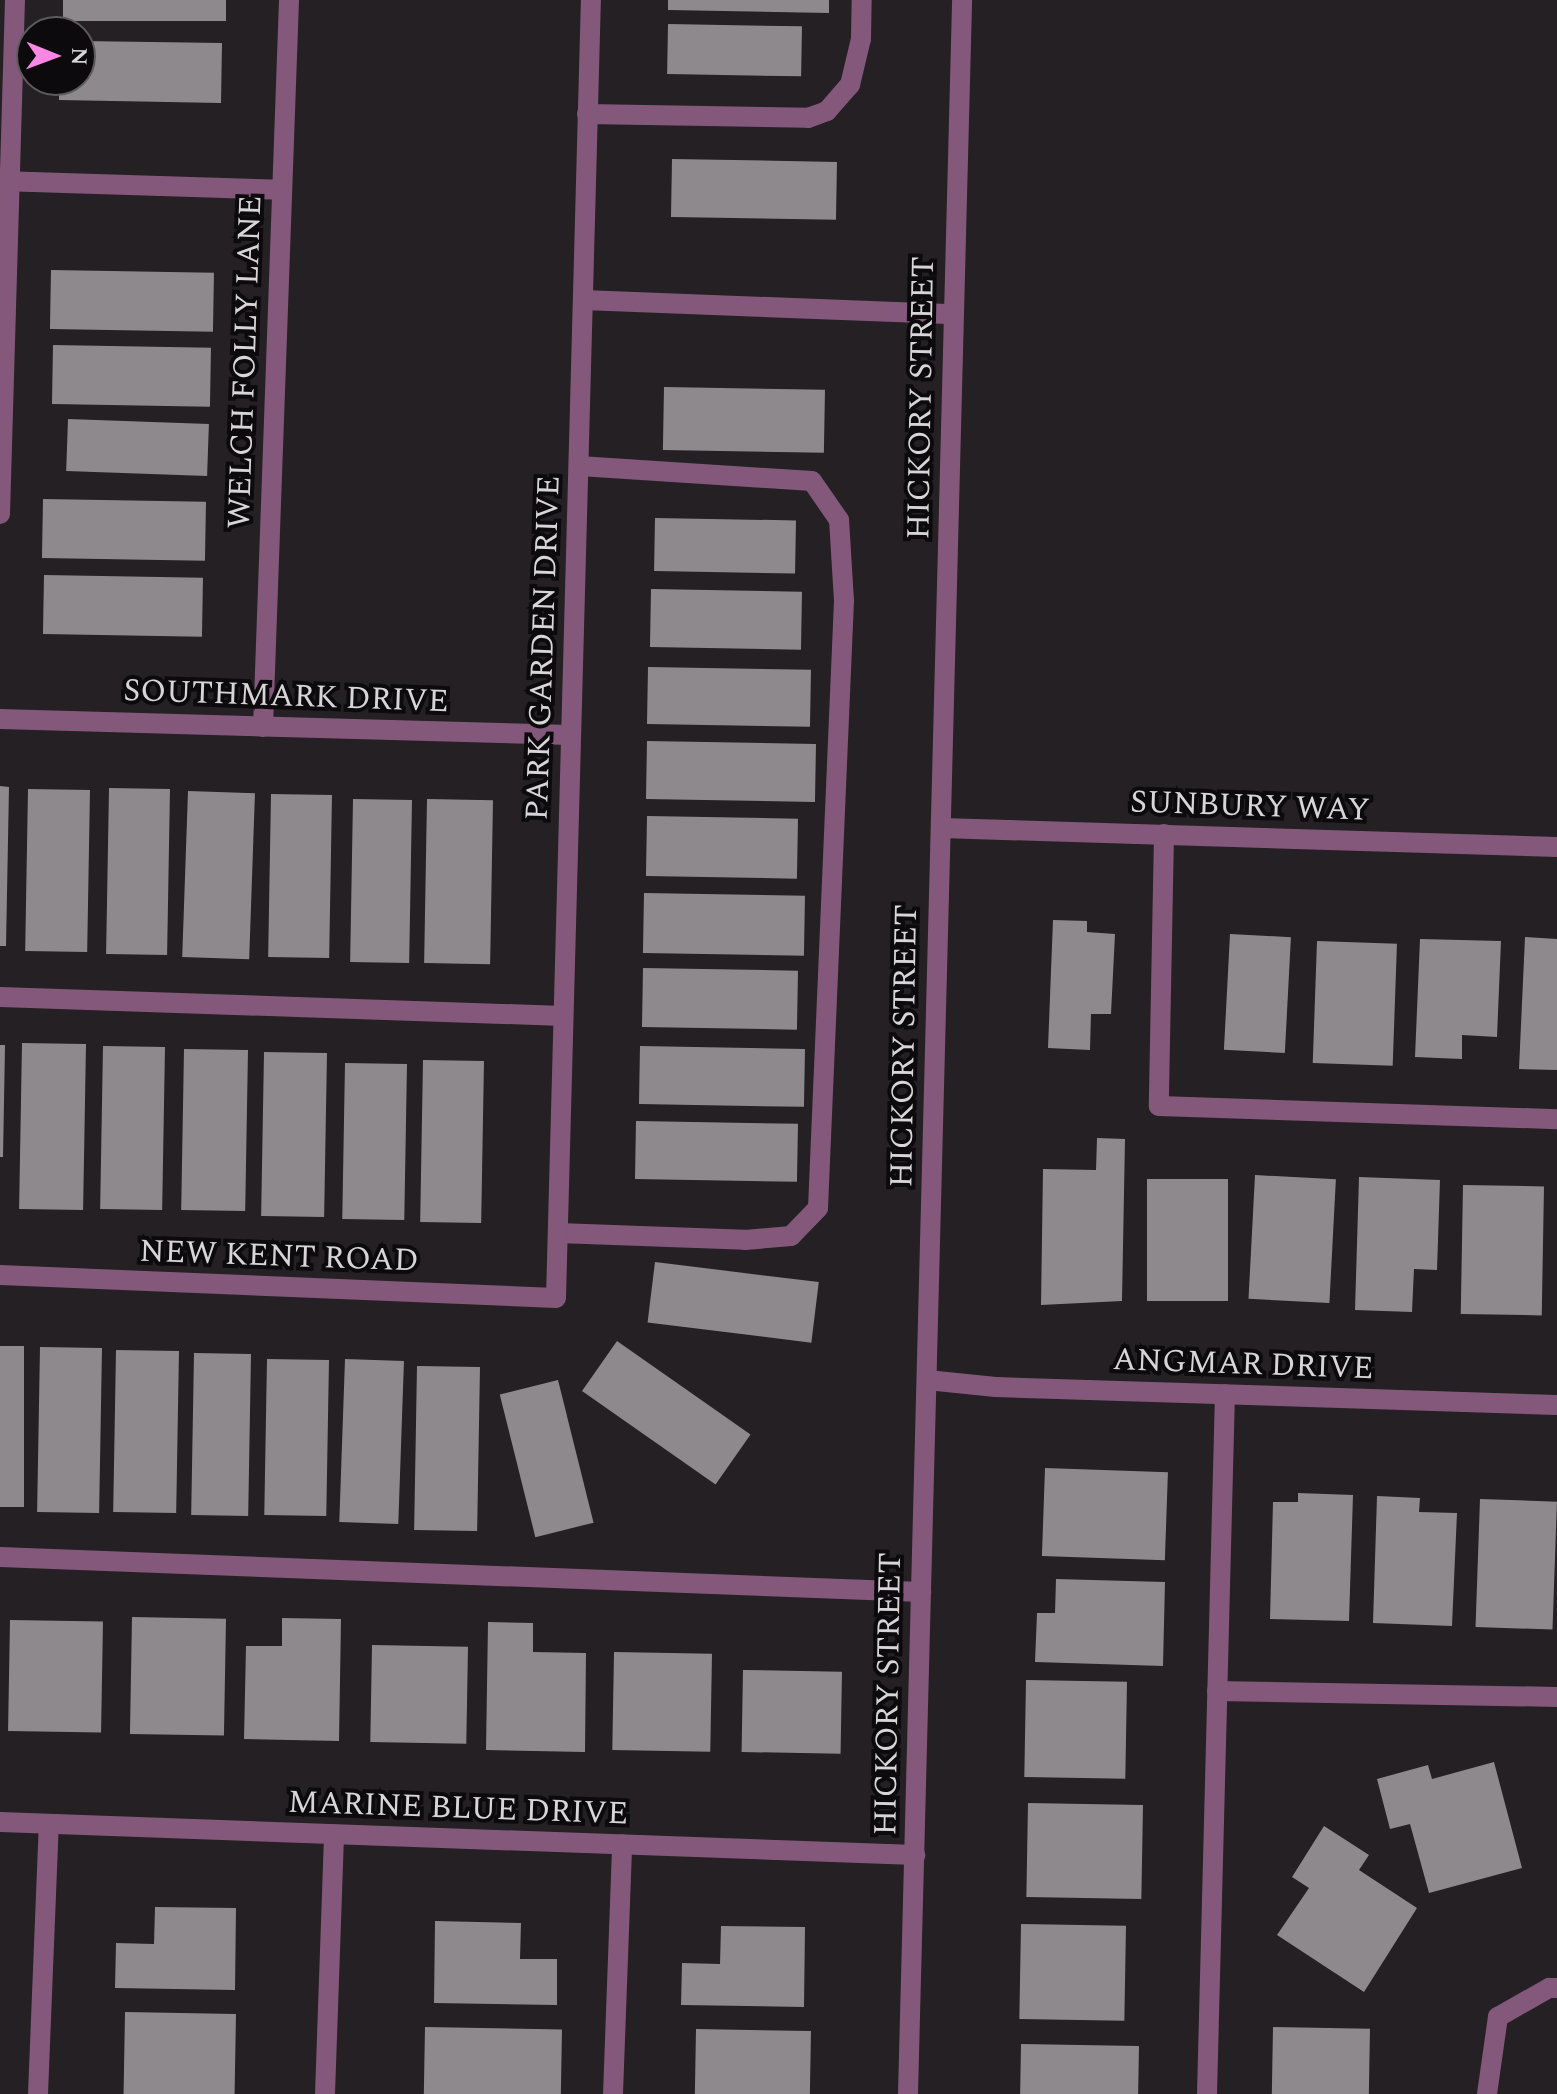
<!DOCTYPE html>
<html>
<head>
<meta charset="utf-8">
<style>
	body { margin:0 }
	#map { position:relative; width:1557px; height:2094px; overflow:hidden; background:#242023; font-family:Spectral,serif }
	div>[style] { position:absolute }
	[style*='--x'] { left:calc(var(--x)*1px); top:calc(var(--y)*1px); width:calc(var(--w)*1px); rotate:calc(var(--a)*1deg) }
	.building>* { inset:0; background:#8e898d; transform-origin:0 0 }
	.minor>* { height:20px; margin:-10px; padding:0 10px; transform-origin:10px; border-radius:10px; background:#83587a }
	span { translate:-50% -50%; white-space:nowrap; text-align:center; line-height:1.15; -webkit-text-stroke:8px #0c0a0c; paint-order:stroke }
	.street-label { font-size:32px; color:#d8d5d7 }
	.north { position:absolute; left:16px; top:16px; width:80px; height:80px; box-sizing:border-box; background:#0c0a0c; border:2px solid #5e5b5d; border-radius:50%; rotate:91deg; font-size:22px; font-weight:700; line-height:32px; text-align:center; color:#d8d5d7 }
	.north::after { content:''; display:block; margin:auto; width:28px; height:36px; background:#fb87e5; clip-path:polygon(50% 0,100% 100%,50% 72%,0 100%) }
</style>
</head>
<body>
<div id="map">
	<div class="building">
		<div style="left:63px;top:0;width:163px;height:21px"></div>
		<div style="clip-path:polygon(668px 0,829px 0,829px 13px,668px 10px)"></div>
		<div style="left:668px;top:24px;width:134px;height:50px;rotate:1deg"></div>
		<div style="clip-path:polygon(80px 41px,222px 43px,221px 103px,59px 100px,59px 80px,80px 80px)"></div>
		<div style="left:672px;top:159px;width:165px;height:58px;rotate:1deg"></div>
		<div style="left:51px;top:270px;width:163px;height:59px;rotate:1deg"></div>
		<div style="left:53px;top:345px;width:158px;height:59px;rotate:1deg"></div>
		<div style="left:664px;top:387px;width:161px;height:63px;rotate:1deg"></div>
		<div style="left:68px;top:419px;width:141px;height:52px;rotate:2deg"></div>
		<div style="left:43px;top:499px;width:163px;height:59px;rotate:1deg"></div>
		<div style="left:655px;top:518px;width:141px;height:53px;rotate:1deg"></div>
		<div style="left:44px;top:575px;width:159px;height:59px;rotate:1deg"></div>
		<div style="left:651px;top:589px;width:151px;height:58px;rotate:1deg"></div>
		<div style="left:648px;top:667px;width:163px;height:57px;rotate:1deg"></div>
		<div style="left:647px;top:741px;width:169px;height:58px;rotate:1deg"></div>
		<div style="clip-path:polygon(0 786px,9px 787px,6px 946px,0 946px)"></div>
		<div style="left:109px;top:788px;width:61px;height:166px;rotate:1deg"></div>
		<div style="left:28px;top:789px;width:62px;height:162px;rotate:1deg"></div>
		<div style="left:188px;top:791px;width:67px;height:166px;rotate:2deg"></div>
		<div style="left:271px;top:794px;width:61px;height:163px;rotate:1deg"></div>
		<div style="left:353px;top:799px;width:59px;height:163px;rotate:1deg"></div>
		<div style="left:427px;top:799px;width:66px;height:164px;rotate:1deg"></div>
		<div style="left:647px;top:816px;width:151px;height:60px;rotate:1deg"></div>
		<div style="left:644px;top:893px;width:161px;height:60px;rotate:1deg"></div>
		<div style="clip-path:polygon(1053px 920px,1087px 921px,1087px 932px,1115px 934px,1111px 1014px,1091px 1014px,1090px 1050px,1048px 1048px)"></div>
		<div style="left:1230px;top:934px;width:61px;height:116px;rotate:3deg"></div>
		<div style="clip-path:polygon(1525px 937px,1557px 939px,1557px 1070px,1519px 1069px)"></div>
		<div style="clip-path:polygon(1420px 939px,1501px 941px,1497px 1037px,1462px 1035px,1462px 1059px,1415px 1057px)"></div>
		<div style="left:1317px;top:941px;width:80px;height:122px;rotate:2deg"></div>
		<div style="left:643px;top:968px;width:155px;height:59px;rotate:1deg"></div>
		<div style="left:22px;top:1043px;width:64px;height:166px;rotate:1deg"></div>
		<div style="clip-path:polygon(0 1045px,5px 1045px,3px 1157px,0 1157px)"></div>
		<div style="left:103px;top:1046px;width:62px;height:163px;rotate:1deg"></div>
		<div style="left:640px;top:1046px;width:165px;height:58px;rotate:1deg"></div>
		<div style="left:184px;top:1049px;width:64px;height:161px;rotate:1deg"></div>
		<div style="left:264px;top:1052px;width:63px;height:164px;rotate:1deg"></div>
		<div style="left:423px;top:1060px;width:61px;height:162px;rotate:1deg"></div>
		<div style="left:345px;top:1063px;width:62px;height:156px;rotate:1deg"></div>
		<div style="left:636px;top:1121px;width:162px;height:58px;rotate:1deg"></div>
		<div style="clip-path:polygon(1097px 1138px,1125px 1139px,1122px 1301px,1041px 1305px,1043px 1169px,1096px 1170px)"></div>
		<div style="left:1255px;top:1175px;width:81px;height:124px;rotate:3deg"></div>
		<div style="clip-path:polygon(1359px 1177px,1440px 1180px,1437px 1270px,1414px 1269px,1412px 1312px,1355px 1310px)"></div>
		<div style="left:1147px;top:1179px;width:81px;height:122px"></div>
		<div style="left:1463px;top:1185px;width:81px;height:129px;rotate:1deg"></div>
		<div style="left:655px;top:1262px;width:165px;height:61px;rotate:7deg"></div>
		<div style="left:617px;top:1341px;width:163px;height:61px;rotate:35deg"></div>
		<div style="left:0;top:1346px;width:24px;height:161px"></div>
		<div style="left:40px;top:1347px;width:62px;height:165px;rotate:1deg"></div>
		<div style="left:116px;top:1350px;width:63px;height:162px;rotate:1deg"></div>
		<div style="left:194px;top:1353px;width:57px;height:162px;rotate:1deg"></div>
		<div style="left:267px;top:1359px;width:62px;height:156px;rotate:1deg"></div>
		<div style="left:345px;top:1359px;width:59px;height:163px;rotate:2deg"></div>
		<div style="left:417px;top:1366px;width:63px;height:164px;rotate:1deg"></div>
		<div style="left:558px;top:1380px;width:147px;height:60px;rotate:76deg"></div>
		<div style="left:1045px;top:1468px;width:123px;height:88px;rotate:2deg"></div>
		<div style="clip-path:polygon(1298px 1493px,1353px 1495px,1349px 1621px,1270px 1619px,1273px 1502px,1298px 1502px)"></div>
		<div style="clip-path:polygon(1377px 1496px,1420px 1498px,1419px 1512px,1457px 1513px,1452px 1626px,1373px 1623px)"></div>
		<div style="left:1480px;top:1499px;width:77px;height:128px;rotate:2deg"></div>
		<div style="clip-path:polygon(1056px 1579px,1165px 1582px,1163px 1666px,1035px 1662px,1037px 1613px,1055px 1613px)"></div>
		<div style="left:132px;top:1617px;width:94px;height:117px;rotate:1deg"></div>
		<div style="clip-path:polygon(282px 1618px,341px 1619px,339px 1741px,244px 1739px,246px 1646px,282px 1646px)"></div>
		<div style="left:10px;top:1620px;width:93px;height:111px;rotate:1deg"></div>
		<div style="clip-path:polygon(488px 1622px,533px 1623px,533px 1652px,586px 1653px,585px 1752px,486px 1750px)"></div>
		<div style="left:372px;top:1645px;width:96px;height:97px;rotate:1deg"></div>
		<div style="left:614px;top:1652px;width:98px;height:98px;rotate:1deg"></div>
		<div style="left:743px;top:1670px;width:99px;height:82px;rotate:1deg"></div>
		<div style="left:1026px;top:1680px;width:101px;height:97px;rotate:1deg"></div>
		<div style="clip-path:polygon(1494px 1762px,1522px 1868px,1429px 1893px,1410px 1824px,1390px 1829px,1377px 1779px,1428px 1765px,1432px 1779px)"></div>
		<div style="left:1028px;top:1803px;width:115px;height:94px;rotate:1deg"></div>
		<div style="clip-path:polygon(1324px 1826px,1369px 1855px,1359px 1870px,1417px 1908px,1364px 1992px,1277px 1935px,1309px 1888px,1292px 1877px)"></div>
		<div style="clip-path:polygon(155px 1907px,236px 1908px,235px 1990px,115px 1988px,116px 1943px,154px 1944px)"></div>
		<div style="clip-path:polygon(435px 1921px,521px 1923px,520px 1959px,557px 1959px,557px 2005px,434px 2003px)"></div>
		<div style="left:1021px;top:1924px;width:105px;height:95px;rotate:1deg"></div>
		<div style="clip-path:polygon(721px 1926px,805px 1927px,804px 2007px,681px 2005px,682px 1963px,720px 1964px)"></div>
		<div style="left:125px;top:2012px;width:111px;height:82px;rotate:1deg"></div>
		<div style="left:425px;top:2027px;width:137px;height:67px;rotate:1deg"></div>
		<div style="left:1273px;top:2027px;width:97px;height:67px;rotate:1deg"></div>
		<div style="left:696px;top:2029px;width:115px;height:65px;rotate:1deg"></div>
		<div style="left:1021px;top:2044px;width:118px;height:50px;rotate:1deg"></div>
	</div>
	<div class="minor">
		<div style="--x:587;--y:114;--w:221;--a:1"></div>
		<div style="--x:808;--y:118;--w:20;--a:-20"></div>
		<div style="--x:827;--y:111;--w:35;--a:-49"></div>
		<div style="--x:850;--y:85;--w:47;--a:-76.6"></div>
		<div style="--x:861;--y:39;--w:39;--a:-89"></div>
		<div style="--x:0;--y:181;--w:282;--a:1.8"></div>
		<div style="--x:583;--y:300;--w:371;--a:2.2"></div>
		<div style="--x:0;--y:514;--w:514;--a:-88.33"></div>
		<div style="--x:0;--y:719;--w:571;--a:1.61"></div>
		<div style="--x:263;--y:727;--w:727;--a:-87.95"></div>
		<div style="--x:941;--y:828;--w:616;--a:1.77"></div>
		<div style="--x:1164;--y:834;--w:272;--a:91.1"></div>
		<div style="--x:1159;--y:1106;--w:398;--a:1.9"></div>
		<div style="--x:0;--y:997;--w:563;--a:1.93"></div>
		<div style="--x:558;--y:1233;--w:187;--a:2.1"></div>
		<div style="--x:745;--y:1240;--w:46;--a:-5"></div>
		<div style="--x:791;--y:1236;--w:39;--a:-46"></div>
		<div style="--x:818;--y:1208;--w:608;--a:-87.55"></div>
		<div style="--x:844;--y:601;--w:81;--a:-93.5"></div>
		<div style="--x:839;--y:520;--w:47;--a:-124.7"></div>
		<div style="--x:812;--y:481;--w:233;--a:-176.3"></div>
		<div style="--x:0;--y:1275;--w:556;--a:2.37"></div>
		<div style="--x:556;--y:1298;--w:1298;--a:-88.46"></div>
		<div style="--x:927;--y:1380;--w:69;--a:5.8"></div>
		<div style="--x:996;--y:1387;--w:561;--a:1.84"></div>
		<div style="--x:0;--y:1557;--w:922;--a:2.18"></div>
		<div style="--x:1217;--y:1691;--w:340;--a:1"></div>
		<div style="--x:0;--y:1822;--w:916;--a:2.07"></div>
		<div style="--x:38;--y:2094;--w:270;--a:-87.7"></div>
		<div style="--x:325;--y:2094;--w:260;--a:-88"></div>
		<div style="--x:613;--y:2094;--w:250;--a:-87.9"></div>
		<div style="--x:908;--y:2094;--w:2095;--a:-88.52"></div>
		<div style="--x:1207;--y:2094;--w:700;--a:-88.53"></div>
		<div style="--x:1487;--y:2094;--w:78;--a:-81.9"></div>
		<div style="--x:1498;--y:2017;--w:59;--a:-29.6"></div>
		<div style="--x:1549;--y:1988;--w:8;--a:0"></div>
	</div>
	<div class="street-label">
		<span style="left:246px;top:362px;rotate:-88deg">WELCH FOLLY LANE</span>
		<span style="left:922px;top:398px;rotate:-89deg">HICKORY STREET</span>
		<span style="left:544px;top:648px;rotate:-88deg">PARK GARDEN DRIVE</span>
		<span style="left:286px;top:697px;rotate:2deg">SOUTHMARK DRIVE</span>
		<span style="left:1250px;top:807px;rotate:2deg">SUNBURY WAY</span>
		<span style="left:905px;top:1046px;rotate:-89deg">HICKORY STREET</span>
		<span style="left:279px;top:1257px;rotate:2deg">NEW KENT ROAD</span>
		<span style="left:1243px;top:1365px;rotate:2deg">ANGMAR DRIVE</span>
		<span style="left:889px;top:1694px;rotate:-89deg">HICKORY STREET</span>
		<span style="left:458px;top:1809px;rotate:2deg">MARINE BLUE DRIVE</span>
	</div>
	<div class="north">N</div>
</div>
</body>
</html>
